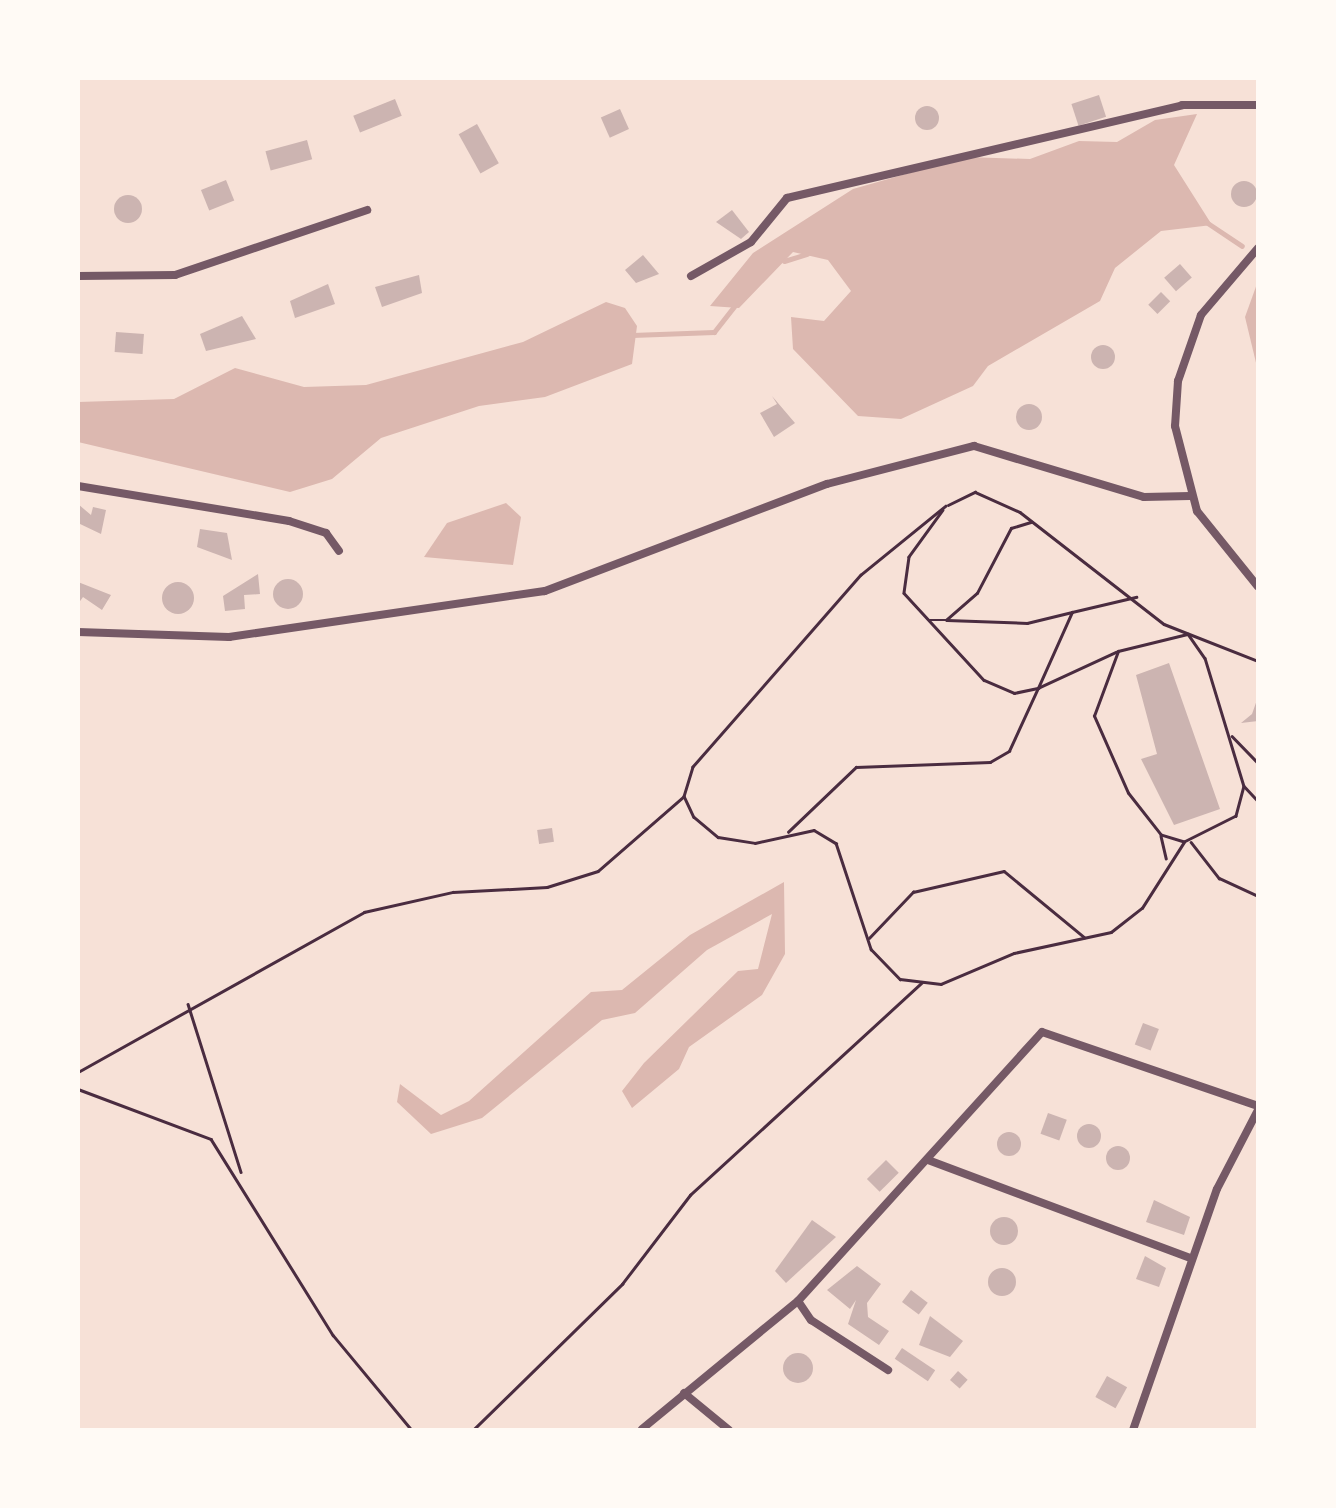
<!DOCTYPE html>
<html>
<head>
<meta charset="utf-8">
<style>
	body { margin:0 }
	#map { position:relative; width:1336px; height:1508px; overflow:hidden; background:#f7e1d7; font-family:"IBM Plex Sans",sans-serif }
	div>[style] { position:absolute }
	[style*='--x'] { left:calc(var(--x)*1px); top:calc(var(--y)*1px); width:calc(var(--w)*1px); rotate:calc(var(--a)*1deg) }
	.water>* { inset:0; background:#dcb8b0 }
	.stream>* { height:5px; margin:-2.5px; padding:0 2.5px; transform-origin:2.5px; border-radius:2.5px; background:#dcb8b0 }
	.building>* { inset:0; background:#ccb4b1; transform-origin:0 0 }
	.round { border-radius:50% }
	.path>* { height:2.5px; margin:-1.25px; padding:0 1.25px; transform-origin:1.25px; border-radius:1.25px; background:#4a2c40 }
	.minor>* { height:8px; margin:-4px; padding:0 4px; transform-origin:4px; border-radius:4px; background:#755966 }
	span { translate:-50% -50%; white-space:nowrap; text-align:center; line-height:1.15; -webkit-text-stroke:10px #fffaf5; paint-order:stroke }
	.frame { position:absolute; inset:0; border:80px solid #fffaf5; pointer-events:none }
</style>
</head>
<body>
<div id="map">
	<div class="water">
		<div style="clip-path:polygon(1197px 114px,1174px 165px,1212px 225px,1161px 231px,1115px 268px,1100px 301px,988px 366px,973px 386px,901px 419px,858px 416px,793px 349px,791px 317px,824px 321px,851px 291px,828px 260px,793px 252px,739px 308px,710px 306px,753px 253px,853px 189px,966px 157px,1030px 159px,1079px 141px,1117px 142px,1155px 120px)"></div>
		<div style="clip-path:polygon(1258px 281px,1258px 371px,1245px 317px)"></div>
		<div style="clip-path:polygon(606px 302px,625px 308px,637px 326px,632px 364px,545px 397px,479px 406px,381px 438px,332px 479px,290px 492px,78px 442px,78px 402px,174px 399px,235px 368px,304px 387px,366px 385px,523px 342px)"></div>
		<div style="clip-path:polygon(506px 503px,521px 517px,513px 565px,424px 557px,447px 523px)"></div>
		<div style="clip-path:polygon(784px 882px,785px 954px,762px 995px,689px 1047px,679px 1069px,632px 1108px,622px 1091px,644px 1063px,738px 971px,758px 969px,772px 914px,707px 950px,635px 1013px,602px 1020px,482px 1118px,431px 1134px,397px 1102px,400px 1084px,441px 1115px,469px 1101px,591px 992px,622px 990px,690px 935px)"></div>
	</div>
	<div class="stream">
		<div style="--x:1206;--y:222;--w:43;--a:33.7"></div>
		<div style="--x:784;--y:261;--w:24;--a:-17"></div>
		<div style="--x:632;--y:335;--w:82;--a:-2.1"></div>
		<div style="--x:714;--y:332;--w:37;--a:-52"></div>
	</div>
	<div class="building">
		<div style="left:1099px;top:95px;width:23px;height:29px;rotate:72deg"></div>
		<div style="left:395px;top:99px;width:18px;height:45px;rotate:68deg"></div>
		<div class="round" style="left:915px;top:106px;width:24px;height:24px"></div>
		<div style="left:620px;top:109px;width:22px;height:21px;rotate:66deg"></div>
		<div style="left:477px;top:124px;width:45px;height:21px;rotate:61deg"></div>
		<div style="left:307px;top:140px;width:20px;height:43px;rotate:75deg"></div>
		<div style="left:226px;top:180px;width:22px;height:27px;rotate:68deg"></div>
		<div class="round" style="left:1231px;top:181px;width:26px;height:26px"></div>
		<div class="round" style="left:114px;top:195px;width:28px;height:28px"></div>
		<div style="clip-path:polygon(732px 210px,749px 232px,741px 239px,716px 222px)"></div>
		<div style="clip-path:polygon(643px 255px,659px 274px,636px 283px,625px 270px)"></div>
		<div style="left:1180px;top:264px;width:18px;height:21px;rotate:49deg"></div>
		<div style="clip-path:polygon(419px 275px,422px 293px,382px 307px,375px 287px)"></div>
		<div style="clip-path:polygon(328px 284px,335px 304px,295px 318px,290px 301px)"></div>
		<div style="left:1161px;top:292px;width:13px;height:18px;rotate:45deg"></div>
		<div style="clip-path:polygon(242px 316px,256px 339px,206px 351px,200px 334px)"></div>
		<div style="left:116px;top:332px;width:28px;height:20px;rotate:4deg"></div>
		<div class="round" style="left:1091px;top:345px;width:24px;height:24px"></div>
		<div style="clip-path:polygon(772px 396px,795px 423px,774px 437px,760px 413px,777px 404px)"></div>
		<div class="round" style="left:1016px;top:404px;width:26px;height:26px"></div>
		<div style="clip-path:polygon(78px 504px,91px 515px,93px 507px,106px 510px,101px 534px,78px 523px)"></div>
		<div style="clip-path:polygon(200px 529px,227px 533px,232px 560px,197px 547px)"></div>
		<div style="clip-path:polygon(258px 574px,260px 594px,244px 595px,245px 609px,225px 611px,223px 596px)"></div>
		<div class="round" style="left:273px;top:579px;width:30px;height:30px"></div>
		<div style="clip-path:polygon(78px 582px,111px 595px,102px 610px,83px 597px,78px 604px)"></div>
		<div class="round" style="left:162px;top:582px;width:32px;height:32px"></div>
		<div style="clip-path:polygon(1169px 663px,1220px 809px,1174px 825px,1141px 759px,1157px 754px,1136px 675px)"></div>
		<div style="clip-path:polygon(1258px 697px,1258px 721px,1241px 723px,1252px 714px)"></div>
		<div style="left:552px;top:828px;width:14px;height:15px;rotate:82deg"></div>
		<div style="left:1143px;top:1023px;width:17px;height:23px;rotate:21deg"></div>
		<div style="left:1048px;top:1113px;width:20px;height:22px;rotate:20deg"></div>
		<div class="round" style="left:1077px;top:1124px;width:24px;height:24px"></div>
		<div class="round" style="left:997px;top:1132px;width:24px;height:24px"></div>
		<div class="round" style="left:1106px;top:1146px;width:24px;height:24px"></div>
		<div style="left:886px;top:1160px;width:18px;height:27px;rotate:45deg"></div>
		<div style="clip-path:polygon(1154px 1200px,1190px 1217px,1184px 1235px,1146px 1222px)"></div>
		<div class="round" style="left:990px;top:1217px;width:28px;height:28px"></div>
		<div style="clip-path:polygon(812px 1220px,836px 1237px,786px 1283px,775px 1271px)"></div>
		<div style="clip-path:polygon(1145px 1256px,1166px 1268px,1159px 1287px,1136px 1279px)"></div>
		<div style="clip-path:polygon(857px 1266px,881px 1284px,867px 1303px,868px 1317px,889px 1331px,879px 1345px,848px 1324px,856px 1300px,850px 1309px,827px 1290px)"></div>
		<div class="round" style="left:988px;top:1268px;width:28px;height:28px"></div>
		<div style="left:911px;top:1290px;width:21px;height:15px;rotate:37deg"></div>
		<div style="clip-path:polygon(930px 1316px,963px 1341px,950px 1357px,919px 1345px)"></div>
		<div style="left:902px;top:1348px;width:40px;height:13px;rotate:34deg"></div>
		<div class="round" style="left:783px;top:1353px;width:30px;height:30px"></div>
		<div style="left:958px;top:1371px;width:13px;height:12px;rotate:42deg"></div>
		<div style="left:1107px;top:1376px;width:23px;height:24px;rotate:29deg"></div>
	</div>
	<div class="path">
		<div style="--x:948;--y:505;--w:30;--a:-26"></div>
		<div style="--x:975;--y:492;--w:49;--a:24"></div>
		<div style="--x:1020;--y:512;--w:182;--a:37.9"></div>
		<div style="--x:1164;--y:624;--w:101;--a:21.5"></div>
		<div style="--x:946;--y:506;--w:109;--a:140.9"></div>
		<div style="--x:861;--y:575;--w:255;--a:131.2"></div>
		<div style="--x:693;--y:767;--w:30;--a:107"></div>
		<div style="--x:684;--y:796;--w:23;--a:65"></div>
		<div style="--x:694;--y:817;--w:31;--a:40"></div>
		<div style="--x:718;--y:837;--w:37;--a:9"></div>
		<div style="--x:755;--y:843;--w:60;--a:-12.4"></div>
		<div style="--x:814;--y:830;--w:26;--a:31"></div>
		<div style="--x:836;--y:843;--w:112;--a:71.7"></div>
		<div style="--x:871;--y:949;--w:42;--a:46"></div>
		<div style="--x:900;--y:979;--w:41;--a:7"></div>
		<div style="--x:941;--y:984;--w:79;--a:-23"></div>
		<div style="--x:1014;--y:953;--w:99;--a:-12.2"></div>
		<div style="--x:1111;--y:932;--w:39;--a:-38"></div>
		<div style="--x:1142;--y:908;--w:78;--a:-57.5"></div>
		<div style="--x:943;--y:510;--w:58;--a:125.9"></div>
		<div style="--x:909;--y:557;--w:36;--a:98"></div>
		<div style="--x:904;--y:593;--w:118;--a:47.4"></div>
		<div style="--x:984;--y:680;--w:33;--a:23"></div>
		<div style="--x:1014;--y:693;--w:25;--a:-12"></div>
		<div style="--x:1038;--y:688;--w:83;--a:-65.9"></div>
		<div style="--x:1072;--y:612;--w:66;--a:-13.2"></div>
		<div style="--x:930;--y:620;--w:16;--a:0"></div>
		<div style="--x:946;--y:620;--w:41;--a:-41.1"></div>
		<div style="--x:977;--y:593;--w:73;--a:-62.4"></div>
		<div style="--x:1011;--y:528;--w:21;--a:-17"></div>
		<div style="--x:947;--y:620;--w:80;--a:2.1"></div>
		<div style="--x:1027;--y:623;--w:46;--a:-13.7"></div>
		<div style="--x:1188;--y:634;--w:29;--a:55"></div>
		<div style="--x:1205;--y:658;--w:134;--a:73.1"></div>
		<div style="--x:1244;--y:786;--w:31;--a:105"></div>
		<div style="--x:1236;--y:816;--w:58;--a:153.4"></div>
		<div style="--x:1184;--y:842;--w:24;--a:-163"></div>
		<div style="--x:1161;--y:835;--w:53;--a:-128.2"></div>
		<div style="--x:1128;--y:793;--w:84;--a:-113.8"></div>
		<div style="--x:1094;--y:716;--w:69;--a:-69.7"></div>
		<div style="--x:1118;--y:651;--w:72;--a:-13.7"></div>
		<div style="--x:1232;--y:736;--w:37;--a:46"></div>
		<div style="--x:1245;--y:787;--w:19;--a:47"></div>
		<div style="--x:788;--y:832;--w:94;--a:-43.7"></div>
		<div style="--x:856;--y:767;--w:134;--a:-2.1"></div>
		<div style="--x:990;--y:762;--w:22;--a:-30"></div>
		<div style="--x:1009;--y:751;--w:69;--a:-65.3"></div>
		<div style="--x:1038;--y:688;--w:86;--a:-24.8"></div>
		<div style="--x:1161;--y:836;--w:23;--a:77"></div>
		<div style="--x:1191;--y:842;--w:46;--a:52.1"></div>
		<div style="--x:1219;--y:878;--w:43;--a:24.8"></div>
		<div style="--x:869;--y:938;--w:64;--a:-46.3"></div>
		<div style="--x:913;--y:892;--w:93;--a:-13"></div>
		<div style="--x:1004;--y:871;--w:104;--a:39.5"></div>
		<div style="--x:188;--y:1004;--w:176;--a:72.5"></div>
		<div style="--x:78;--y:1072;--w:328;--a:-29.2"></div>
		<div style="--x:364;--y:912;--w:91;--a:-12.7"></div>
		<div style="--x:453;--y:892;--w:94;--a:-3"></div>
		<div style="--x:547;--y:887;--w:53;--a:-17.4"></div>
		<div style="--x:598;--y:871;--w:113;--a:-41"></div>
		<div style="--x:78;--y:1089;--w:142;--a:20.6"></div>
		<div style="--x:211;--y:1139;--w:231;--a:58.1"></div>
		<div style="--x:333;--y:1335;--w:124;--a:50.3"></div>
		<div style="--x:473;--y:1430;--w:209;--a:-44.4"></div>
		<div style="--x:622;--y:1284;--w:112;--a:-52.6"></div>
		<div style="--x:690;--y:1195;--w:314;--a:-42.5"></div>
	</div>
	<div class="minor">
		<div style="--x:1258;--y:248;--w:88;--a:130.4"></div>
		<div style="--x:1201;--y:315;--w:70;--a:109.2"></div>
		<div style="--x:1178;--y:381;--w:45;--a:93.8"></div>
		<div style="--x:1175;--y:426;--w:88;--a:75.5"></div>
		<div style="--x:1197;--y:511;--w:97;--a:51.2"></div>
		<div style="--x:78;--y:276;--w:97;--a:-0.6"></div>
		<div style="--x:175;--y:275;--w:203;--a:-18.7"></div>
		<div style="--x:691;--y:276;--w:69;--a:-29.5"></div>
		<div style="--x:751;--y:242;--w:57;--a:-50.7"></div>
		<div style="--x:787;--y:198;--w:406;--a:-13.2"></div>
		<div style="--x:1182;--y:105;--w:76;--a:0"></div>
		<div style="--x:78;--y:486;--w:214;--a:9.4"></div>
		<div style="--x:289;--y:521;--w:39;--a:18"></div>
		<div style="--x:326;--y:533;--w:22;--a:54"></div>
		<div style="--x:78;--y:632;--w:151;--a:1.9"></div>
		<div style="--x:229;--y:637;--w:319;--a:-8.3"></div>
		<div style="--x:545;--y:591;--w:302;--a:-20.8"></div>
		<div style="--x:827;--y:484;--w:152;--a:-14.5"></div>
		<div style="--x:974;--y:446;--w:177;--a:16.7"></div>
		<div style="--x:1144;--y:497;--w:46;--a:-1.2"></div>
		<div style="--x:928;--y:1160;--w:280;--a:20.5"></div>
		<div style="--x:798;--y:1301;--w:23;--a:56"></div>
		<div style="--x:811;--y:1320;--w:92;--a:33"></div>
		<div style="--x:684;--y:1393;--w:58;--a:39.4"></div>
		<div style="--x:642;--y:1429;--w:202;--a:-39.4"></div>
		<div style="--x:798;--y:1301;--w:363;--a:-47.8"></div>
		<div style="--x:1042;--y:1032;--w:228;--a:18.9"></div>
		<div style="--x:1133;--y:1430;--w:255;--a:-70.8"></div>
		<div style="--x:1217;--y:1189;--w:89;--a:-62.6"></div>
	</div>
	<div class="frame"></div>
</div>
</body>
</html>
